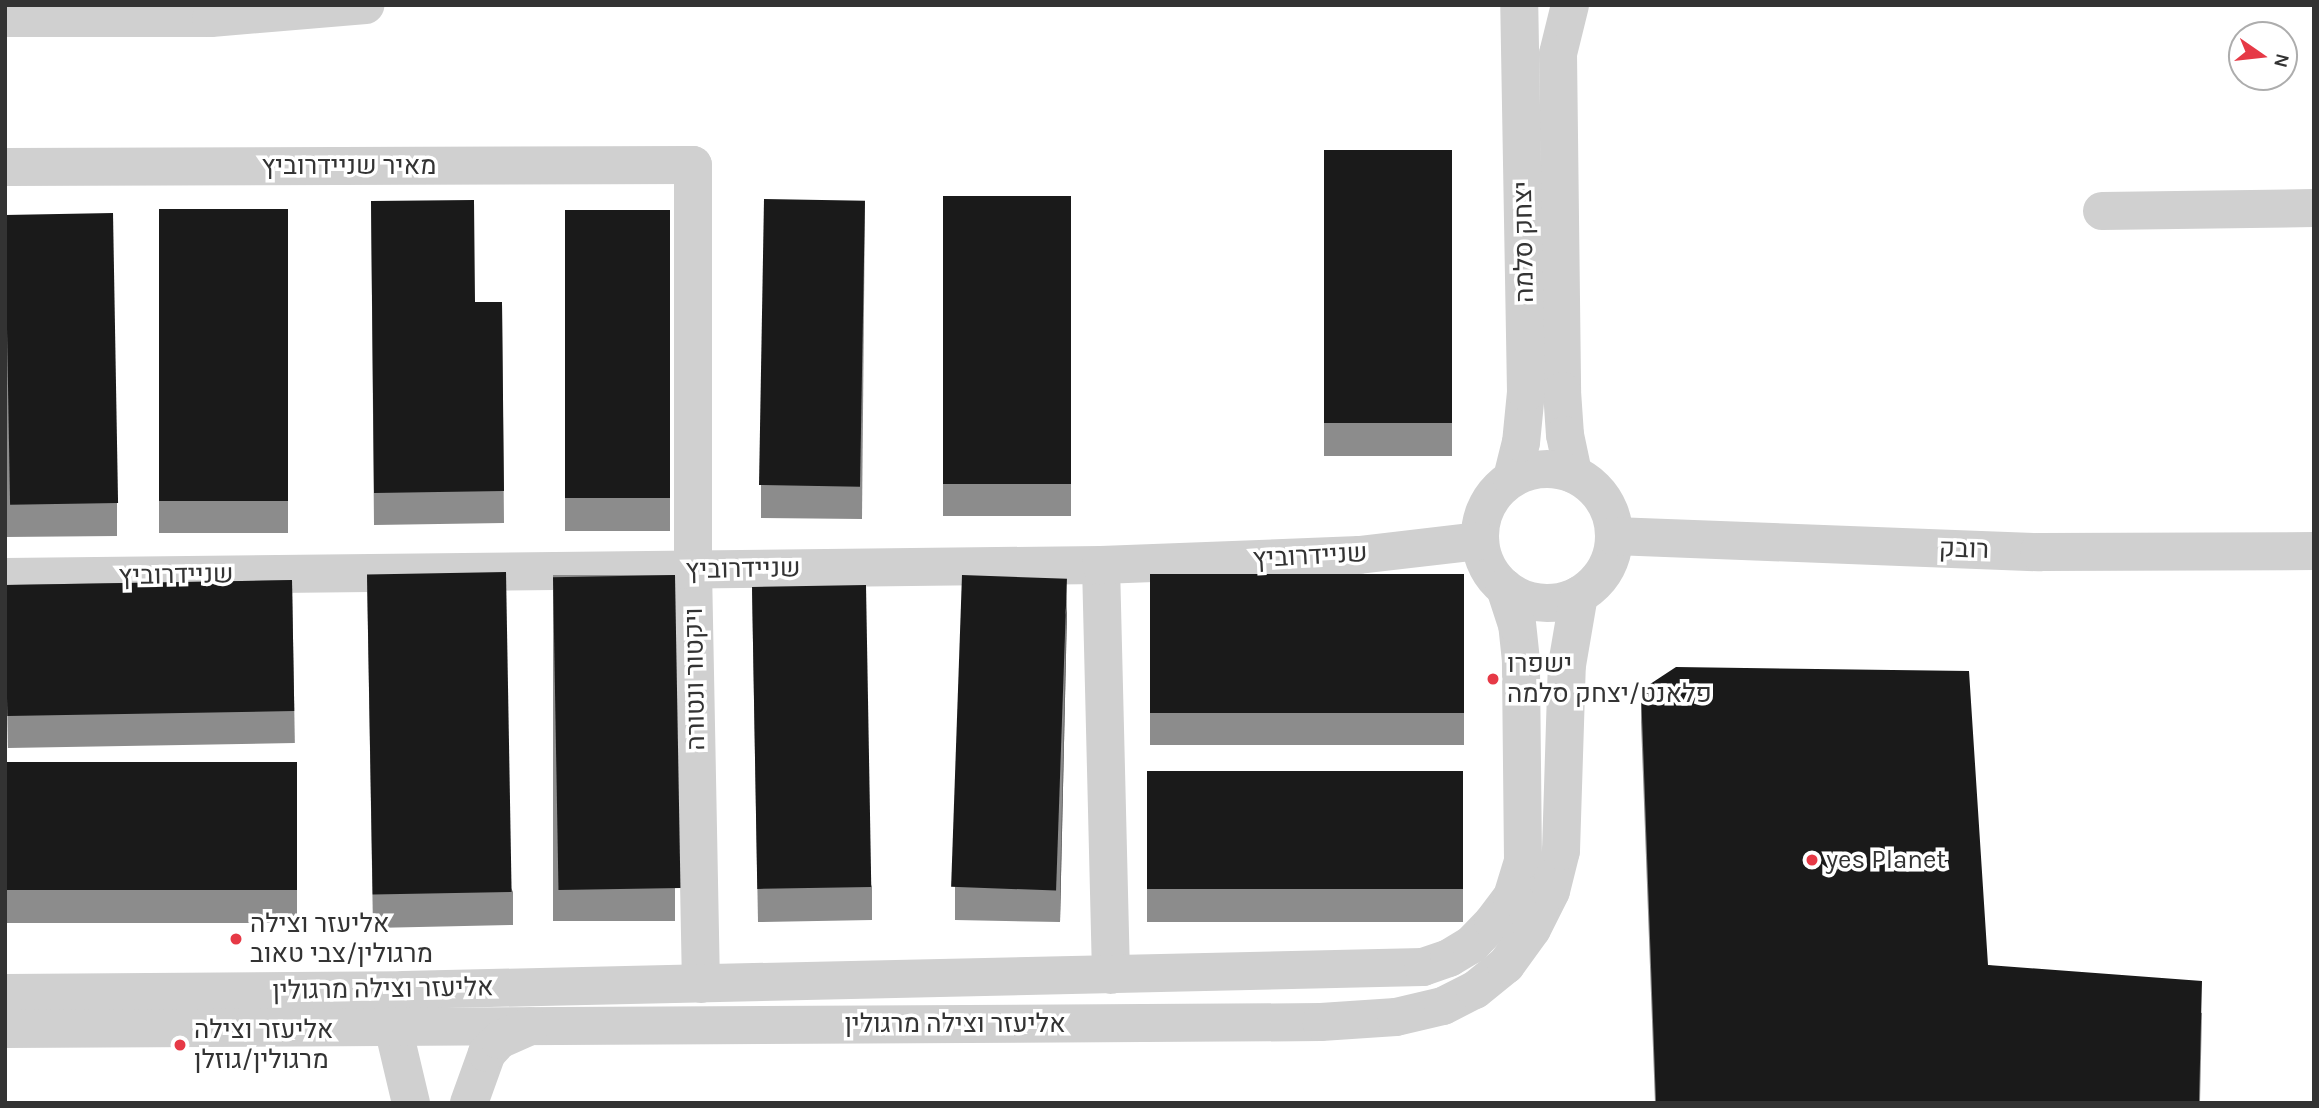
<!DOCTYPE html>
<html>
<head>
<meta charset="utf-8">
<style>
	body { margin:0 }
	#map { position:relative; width:2319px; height:1108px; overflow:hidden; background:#fff; font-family:Karla,Heebo,sans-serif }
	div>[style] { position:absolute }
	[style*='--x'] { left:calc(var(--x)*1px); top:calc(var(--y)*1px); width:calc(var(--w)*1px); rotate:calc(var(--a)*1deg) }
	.minor>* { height:38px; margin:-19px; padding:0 19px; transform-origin:19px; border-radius:19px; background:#d0d0d0 }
	.minor>.ring { margin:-19px; padding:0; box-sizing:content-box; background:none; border:38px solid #d0d0d0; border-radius:50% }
	.wall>* { inset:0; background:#8c8c8c; transform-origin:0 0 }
	.shaded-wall>* { inset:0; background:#5f5f5f }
	.building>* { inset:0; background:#1a1a1a; transform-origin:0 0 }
	.dots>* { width:19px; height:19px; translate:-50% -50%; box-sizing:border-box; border:4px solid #fff; border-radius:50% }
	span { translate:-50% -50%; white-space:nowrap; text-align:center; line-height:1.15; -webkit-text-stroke:7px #fff; paint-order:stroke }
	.street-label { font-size:26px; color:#333 }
	.poi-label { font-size:26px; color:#333 }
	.left { translate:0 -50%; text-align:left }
	.frame { position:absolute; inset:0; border:7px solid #333; pointer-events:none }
	.north { position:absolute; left:2228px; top:21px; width:70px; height:70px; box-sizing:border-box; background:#fff; border:2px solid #adadad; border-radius:50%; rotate:104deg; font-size:19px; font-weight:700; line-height:28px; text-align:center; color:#333 }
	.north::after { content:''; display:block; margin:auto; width:24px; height:32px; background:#e63946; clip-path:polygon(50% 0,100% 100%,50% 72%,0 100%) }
</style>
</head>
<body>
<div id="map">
	<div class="minor">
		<div style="--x:1570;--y:5;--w:50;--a:103.8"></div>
		<div style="--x:1558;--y:54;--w:337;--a:89.3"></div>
		<div style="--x:1562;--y:391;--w:44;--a:86.1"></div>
		<div style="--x:1565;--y:435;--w:40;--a:78"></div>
		<div style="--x:5;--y:18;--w:206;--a:0"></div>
		<div style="--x:211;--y:18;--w:155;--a:-4.8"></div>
		<div style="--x:5;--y:167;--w:688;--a:-0.17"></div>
		<div style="--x:693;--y:165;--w:404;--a:90"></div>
		<div style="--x:693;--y:569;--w:415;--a:88.9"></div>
		<div style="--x:2102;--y:211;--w:212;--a:-0.8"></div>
		<div class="ring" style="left:1480px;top:469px;width:96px;height:96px"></div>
		<div style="--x:1512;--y:478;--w:36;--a:-76"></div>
		<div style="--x:1521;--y:443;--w:51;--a:-84.4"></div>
		<div style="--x:1526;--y:392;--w:387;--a:-91"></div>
		<div style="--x:1614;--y:536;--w:425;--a:2.2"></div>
		<div style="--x:2039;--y:552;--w:275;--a:-0.2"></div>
		<div style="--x:1101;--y:565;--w:410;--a:88.6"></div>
		<div style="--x:5;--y:577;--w:1096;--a:-0.63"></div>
		<div style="--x:1101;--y:565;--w:258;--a:-2.2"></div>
		<div style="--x:1359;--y:555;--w:122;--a:-6.6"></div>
		<div style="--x:5;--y:993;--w:398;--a:-0.4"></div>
		<div style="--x:403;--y:990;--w:1020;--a:-1.29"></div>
		<div style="--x:1423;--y:967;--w:28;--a:-19"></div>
		<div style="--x:1449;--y:958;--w:26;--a:-31"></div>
		<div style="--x:1471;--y:945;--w:32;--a:-46"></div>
		<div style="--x:1493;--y:922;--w:31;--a:-53"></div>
		<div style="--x:1512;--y:897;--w:39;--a:-73"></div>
		<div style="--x:1523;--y:860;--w:199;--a:-90.6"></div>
		<div style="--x:1521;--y:661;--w:36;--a:-96"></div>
		<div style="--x:1517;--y:625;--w:39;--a:-108"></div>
		<div style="--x:398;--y:1002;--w:25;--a:101"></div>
		<div style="--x:393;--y:1027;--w:78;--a:76.7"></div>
		<div style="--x:5;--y:1029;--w:1316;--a:-0.3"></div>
		<div style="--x:1321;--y:1022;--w:75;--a:-3.8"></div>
		<div style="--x:1396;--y:1017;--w:48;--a:-13.2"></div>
		<div style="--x:1443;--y:1006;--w:36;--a:-27"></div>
		<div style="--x:1475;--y:990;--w:40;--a:-39"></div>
		<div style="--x:1506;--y:965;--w:44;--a:-54.2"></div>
		<div style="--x:1532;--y:929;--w:42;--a:-63.4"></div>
		<div style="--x:1551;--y:891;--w:41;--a:-76"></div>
		<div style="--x:1561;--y:851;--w:186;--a:-88.2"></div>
		<div style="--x:1567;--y:665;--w:71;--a:-80.3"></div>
		<div style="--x:469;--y:1103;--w:53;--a:-70.2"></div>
		<div style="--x:487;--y:1053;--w:18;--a:-47"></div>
		<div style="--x:499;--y:1040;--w:34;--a:-24"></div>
	</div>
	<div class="wall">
		<div style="left:1452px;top:150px;width:306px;height:128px;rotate:90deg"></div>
		<div style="left:1071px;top:196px;width:320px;height:128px;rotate:90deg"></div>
		<div style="clip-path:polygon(371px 201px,475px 302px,502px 302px,504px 523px,374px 525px)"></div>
		<div style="clip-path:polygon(865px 201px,862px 519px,761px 518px,761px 485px)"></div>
		<div style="left:288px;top:209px;width:324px;height:129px;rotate:90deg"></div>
		<div style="left:565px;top:210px;width:105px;height:321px"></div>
		<div style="clip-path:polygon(5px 214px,117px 503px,117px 536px,5px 537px)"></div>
		<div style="left:1150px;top:574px;width:314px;height:171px"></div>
		<div style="clip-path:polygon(367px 575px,513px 892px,513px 925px,373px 928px)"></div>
		<div style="left:675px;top:575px;width:346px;height:122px;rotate:90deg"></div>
		<div style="left:292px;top:580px;width:163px;height:287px;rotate:89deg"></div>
		<div style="clip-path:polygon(752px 588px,872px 887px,872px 920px,758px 922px)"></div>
		<div style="clip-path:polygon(1067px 610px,1060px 922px,955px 920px,955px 887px)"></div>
		<div style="clip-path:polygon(1641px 690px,1988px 965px,2202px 1013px,2200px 1103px,1655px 1103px,1641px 722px)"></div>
		<div style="left:5px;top:762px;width:292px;height:161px"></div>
		<div style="left:1147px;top:771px;width:316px;height:151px"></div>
	</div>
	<div class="shaded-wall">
		<div style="clip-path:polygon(1067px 578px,1067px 610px,1060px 922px,1060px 889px)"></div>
	</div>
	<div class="building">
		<div style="left:1452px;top:150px;width:273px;height:128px;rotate:90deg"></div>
		<div style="left:1071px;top:196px;width:288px;height:128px;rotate:90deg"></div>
		<div style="left:764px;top:199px;width:101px;height:286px;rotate:1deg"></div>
		<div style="clip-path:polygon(474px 200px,475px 302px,502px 302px,504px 491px,374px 493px,371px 201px)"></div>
		<div style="left:288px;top:209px;width:292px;height:129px;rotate:90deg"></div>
		<div style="left:565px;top:210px;width:105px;height:288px"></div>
		<div style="left:113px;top:213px;width:290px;height:108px;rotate:89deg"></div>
		<div style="left:506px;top:572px;width:320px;height:139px;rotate:89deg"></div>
		<div style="left:1150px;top:574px;width:314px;height:139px"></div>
		<div style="left:675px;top:575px;width:313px;height:122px;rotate:89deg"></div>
		<div style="left:962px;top:575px;width:105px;height:312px;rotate:2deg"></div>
		<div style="left:292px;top:580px;width:131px;height:287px;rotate:89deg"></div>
		<div style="left:866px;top:585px;width:302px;height:114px;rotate:89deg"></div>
		<div style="clip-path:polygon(1676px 667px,1969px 671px,1988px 965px,2202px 981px,2199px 1103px,1656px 1103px,1641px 690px)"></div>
		<div style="left:5px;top:762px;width:292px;height:128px"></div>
		<div style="left:1147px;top:771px;width:316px;height:118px"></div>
	</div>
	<div class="dots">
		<div style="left:1493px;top:679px;background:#e63946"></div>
		<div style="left:1812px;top:860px;background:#e63946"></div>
		<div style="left:236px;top:939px;background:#e63946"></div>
		<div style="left:180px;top:1045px;background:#e63946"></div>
	</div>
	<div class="street-label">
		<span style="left:349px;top:166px">מאיר שניידרוביץ</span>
		<span style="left:1524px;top:242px;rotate:-91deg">יצחק סלמה</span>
		<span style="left:1964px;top:549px;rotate:2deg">רובק</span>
		<span style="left:1310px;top:556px;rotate:-3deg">שניידרוביץ</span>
		<span style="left:743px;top:569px;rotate:-1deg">שניידרוביץ</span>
		<span style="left:176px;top:575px;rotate:-1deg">שניידרוביץ</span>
		<span style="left:695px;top:679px;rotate:-91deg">ויקטור ונטורה</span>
		<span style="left:383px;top:989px;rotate:-1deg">אליעזר וצילה מרגולין</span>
		<span style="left:955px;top:1024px">אליעזר וצילה מרגולין</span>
	</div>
	<div class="poi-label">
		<span class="left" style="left:1507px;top:679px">ישפרו<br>פלאנט/יצחק סלמה</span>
		<span class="left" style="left:1826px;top:860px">yes Planet</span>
		<span class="left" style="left:250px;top:939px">אליעזר וצילה<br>מרגולין/צבי טאוב</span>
		<span class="left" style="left:194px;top:1045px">אליעזר וצילה<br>מרגולין/גוזלן</span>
	</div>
	<div class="frame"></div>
	<div class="north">N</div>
</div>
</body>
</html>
